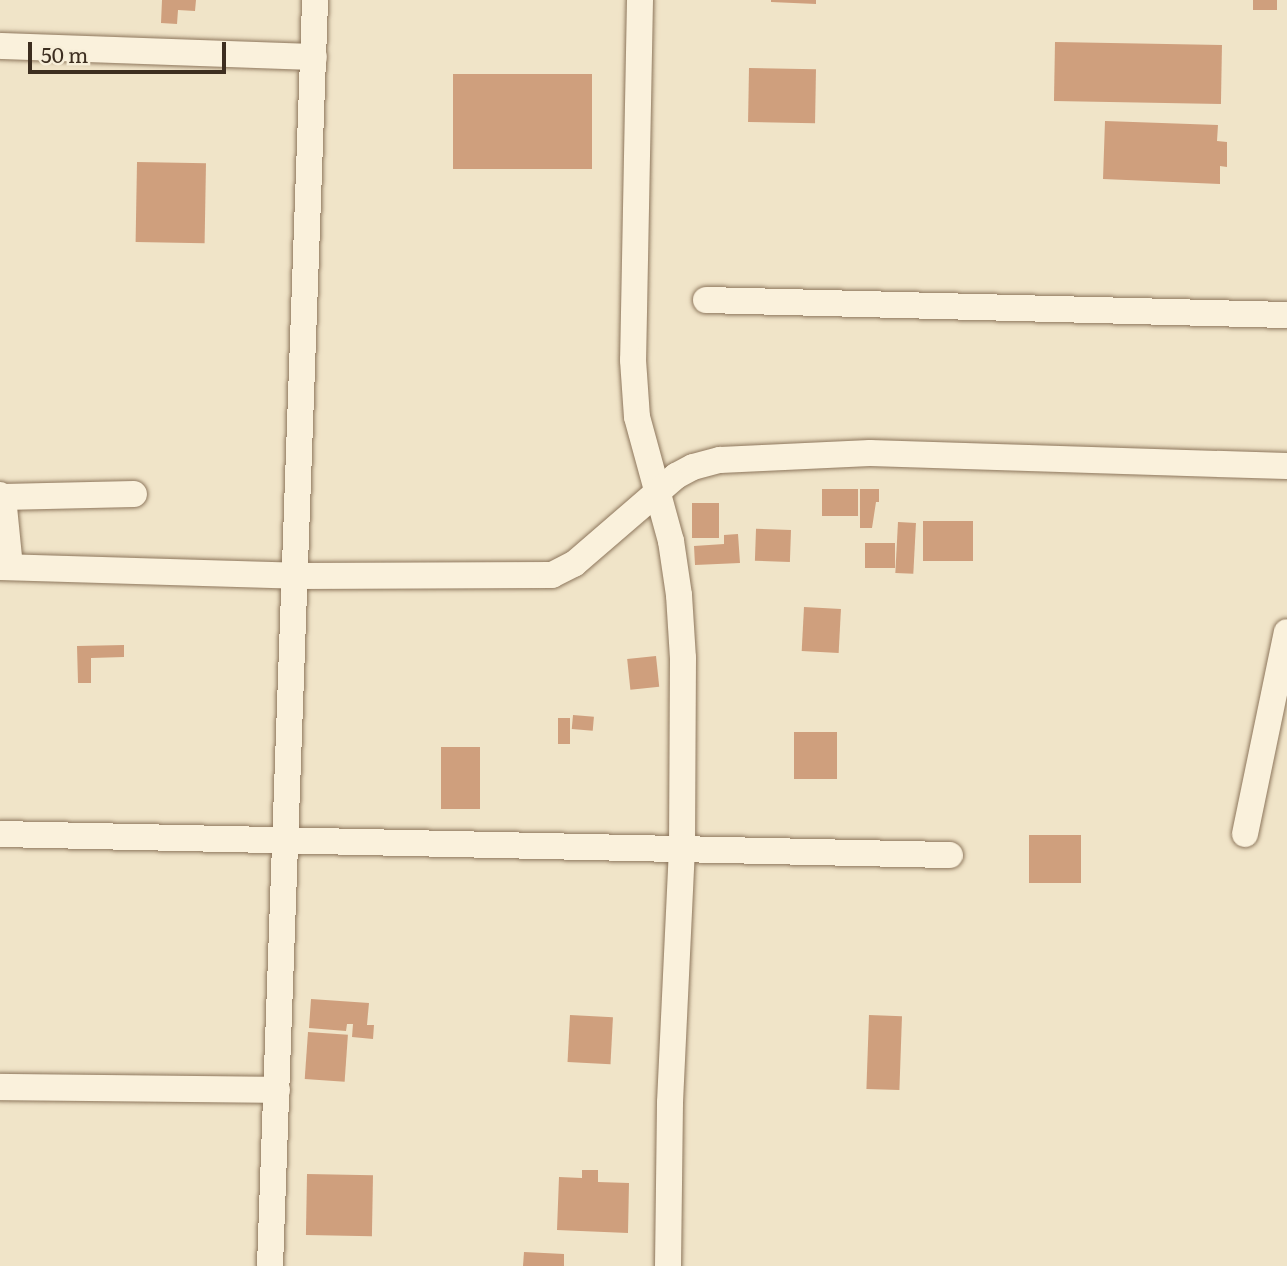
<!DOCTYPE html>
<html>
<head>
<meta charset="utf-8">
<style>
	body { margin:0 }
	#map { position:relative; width:1287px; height:1266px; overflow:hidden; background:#f0e4c8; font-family:Literata,serif }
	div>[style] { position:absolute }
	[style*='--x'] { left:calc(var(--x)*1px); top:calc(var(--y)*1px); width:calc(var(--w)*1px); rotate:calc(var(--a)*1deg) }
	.building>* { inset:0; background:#cf9f7d; transform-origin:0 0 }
	.roads { filter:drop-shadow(0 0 2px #8d765c) drop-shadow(0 0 2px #8d765c) }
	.minor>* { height:26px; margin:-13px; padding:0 13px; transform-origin:13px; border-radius:13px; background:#faf1dc }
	span { translate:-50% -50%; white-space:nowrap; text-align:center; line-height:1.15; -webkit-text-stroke:5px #f7eed8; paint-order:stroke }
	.scale { position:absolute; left:28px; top:42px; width:198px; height:32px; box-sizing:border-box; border:4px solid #3d2e20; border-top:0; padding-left:9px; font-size:21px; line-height:24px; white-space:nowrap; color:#3d2e20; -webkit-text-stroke:5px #f7eed8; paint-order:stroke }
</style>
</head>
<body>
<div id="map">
	<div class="building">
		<div style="clip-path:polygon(162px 0,196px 0,195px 11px,178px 10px,177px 24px,161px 23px)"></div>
		<div style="clip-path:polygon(771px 0,816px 0,816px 4px,771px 2px)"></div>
		<div style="left:1253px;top:0;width:24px;height:10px"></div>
		<div style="left:1055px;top:42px;width:167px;height:59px;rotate:1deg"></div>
		<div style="left:749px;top:68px;width:67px;height:54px;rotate:1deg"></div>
		<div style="left:453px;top:74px;width:139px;height:95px"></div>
		<div style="clip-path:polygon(1105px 121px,1218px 125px,1217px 141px,1227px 142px,1227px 167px,1220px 166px,1220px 184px,1103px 179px)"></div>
		<div style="left:137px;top:162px;width:69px;height:80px;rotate:1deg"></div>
		<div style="left:822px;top:489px;width:36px;height:27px"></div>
		<div style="clip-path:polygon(860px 489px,879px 489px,879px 502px,876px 502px,872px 528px,860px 528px)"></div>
		<div style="left:692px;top:503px;width:27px;height:35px"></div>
		<div style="left:923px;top:521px;width:50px;height:40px"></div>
		<div style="left:898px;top:522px;width:18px;height:51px;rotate:3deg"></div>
		<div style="left:791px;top:530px;width:32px;height:35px;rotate:92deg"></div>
		<div style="clip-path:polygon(738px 534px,740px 563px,695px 565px,694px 546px,724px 544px,724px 535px)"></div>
		<div style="left:865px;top:543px;width:30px;height:25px"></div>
		<div style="left:804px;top:607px;width:37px;height:44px;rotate:3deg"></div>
		<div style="clip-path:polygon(124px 645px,124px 657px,91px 658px,91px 683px,78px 683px,77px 646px)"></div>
		<div style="left:656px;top:656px;width:31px;height:29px;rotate:84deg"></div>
		<div style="left:573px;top:715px;width:21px;height:14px;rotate:5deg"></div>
		<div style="left:558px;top:718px;width:12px;height:26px"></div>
		<div style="left:794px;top:732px;width:43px;height:47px"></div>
		<div style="left:441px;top:747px;width:39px;height:62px"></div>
		<div style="left:1029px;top:835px;width:52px;height:48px"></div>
		<div style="clip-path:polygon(311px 999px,369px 1003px,367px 1025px,374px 1025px,373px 1039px,352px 1037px,353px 1024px,347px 1024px,346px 1031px,309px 1028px)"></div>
		<div style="left:570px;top:1015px;width:43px;height:47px;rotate:3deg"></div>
		<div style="left:869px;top:1015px;width:33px;height:74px;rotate:2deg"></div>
		<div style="left:308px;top:1032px;width:40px;height:47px;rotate:4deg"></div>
		<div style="clip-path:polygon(582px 1170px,598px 1170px,598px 1182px,629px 1183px,628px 1233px,557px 1230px,559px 1177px,582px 1178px)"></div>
		<div style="left:307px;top:1174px;width:66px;height:61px;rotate:1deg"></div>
		<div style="clip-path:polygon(524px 1252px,564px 1254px,564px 1266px,523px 1266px)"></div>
	</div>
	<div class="roads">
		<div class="minor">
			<div style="--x:640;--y:0;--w:360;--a:91.1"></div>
			<div style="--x:633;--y:360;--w:57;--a:86"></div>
			<div style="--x:637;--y:417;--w:129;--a:74.7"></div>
			<div style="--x:671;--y:541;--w:55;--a:81.6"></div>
			<div style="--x:679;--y:595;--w:63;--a:86.4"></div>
			<div style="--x:683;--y:658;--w:190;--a:90.3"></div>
			<div style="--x:682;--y:848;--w:255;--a:92.7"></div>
			<div style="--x:670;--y:1103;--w:163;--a:90.7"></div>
			<div style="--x:0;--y:46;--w:314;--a:2"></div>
			<div style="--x:706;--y:300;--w:581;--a:1.48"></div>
			<div style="--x:0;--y:495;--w:4;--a:34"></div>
			<div style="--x:3;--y:497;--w:70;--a:84.3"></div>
			<div style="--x:3;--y:497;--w:131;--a:-1.3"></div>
			<div style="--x:0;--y:567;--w:297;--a:1.7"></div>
			<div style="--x:297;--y:576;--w:255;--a:-0.2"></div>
			<div style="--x:552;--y:575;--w:25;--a:-27"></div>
			<div style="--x:574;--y:564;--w:135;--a:-40.8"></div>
			<div style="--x:676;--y:476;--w:19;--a:-28"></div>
			<div style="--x:693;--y:467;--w:28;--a:-15"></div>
			<div style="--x:720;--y:460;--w:150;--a:-2.7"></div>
			<div style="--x:870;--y:453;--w:417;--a:1.8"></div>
			<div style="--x:0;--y:834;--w:950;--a:1.27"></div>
			<div style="--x:1245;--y:834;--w:206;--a:-78.3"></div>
			<div style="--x:0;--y:1087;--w:277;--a:0.6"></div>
			<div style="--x:270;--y:1266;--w:1267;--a:-87.96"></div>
		</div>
	</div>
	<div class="scale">50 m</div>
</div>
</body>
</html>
